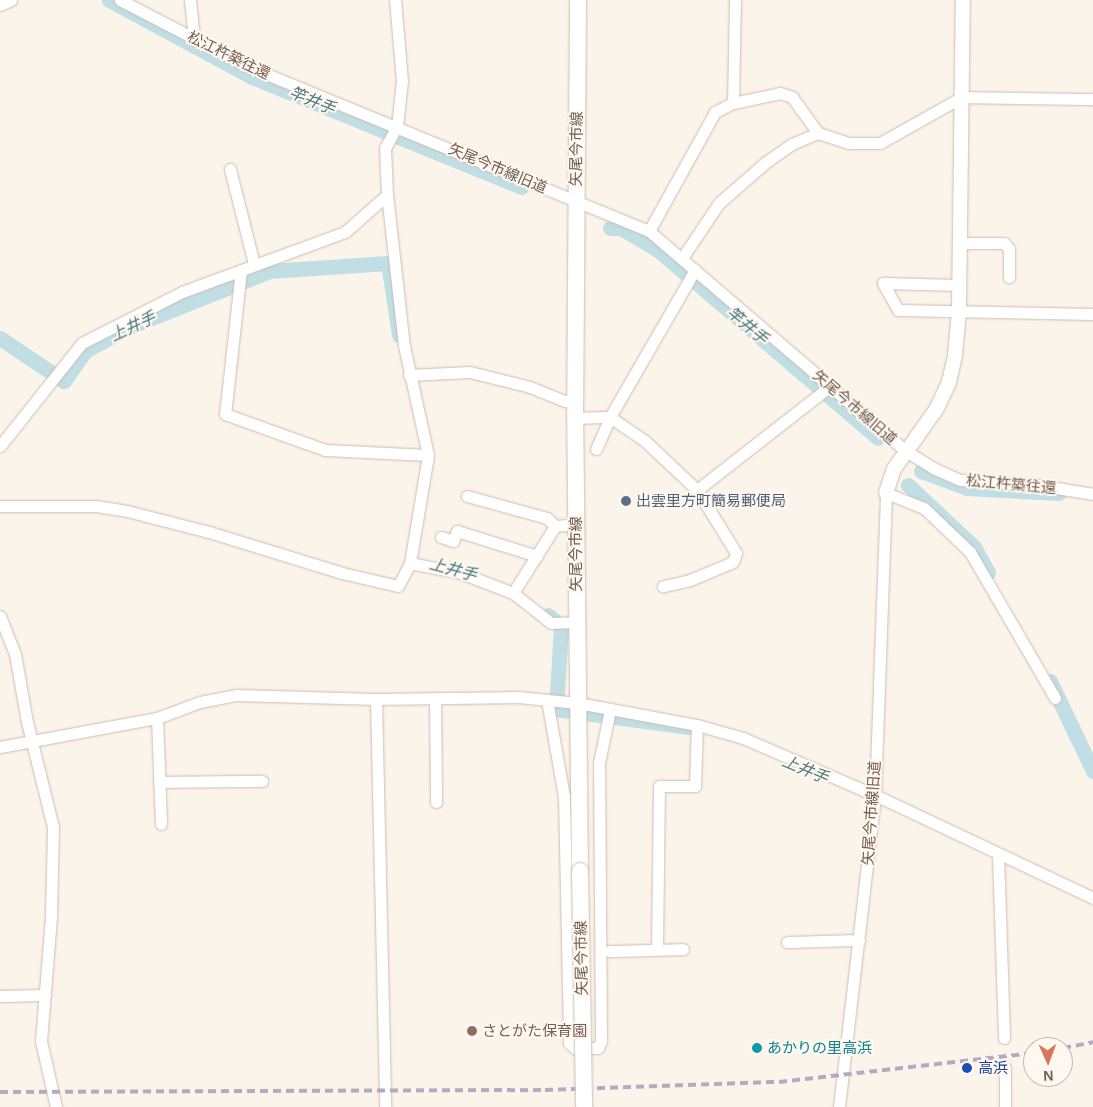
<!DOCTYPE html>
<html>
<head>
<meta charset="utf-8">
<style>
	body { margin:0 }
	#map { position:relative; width:1093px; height:1107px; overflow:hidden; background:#fbf4ea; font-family:Helvetica,"Noto Sans JP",sans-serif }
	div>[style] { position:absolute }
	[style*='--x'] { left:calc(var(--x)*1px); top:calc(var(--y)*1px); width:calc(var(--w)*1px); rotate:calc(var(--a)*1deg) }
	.canal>* { height:15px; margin:-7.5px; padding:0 7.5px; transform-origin:7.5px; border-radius:7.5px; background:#c0dee3 }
	.roads { filter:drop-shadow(0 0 1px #ccbdb1) drop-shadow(0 0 1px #ccbdb1) }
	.minor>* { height:11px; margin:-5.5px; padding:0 5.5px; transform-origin:5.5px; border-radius:5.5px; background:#fff }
	.tertiary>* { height:14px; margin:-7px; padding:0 7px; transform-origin:7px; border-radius:7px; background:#fff }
	.secondary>* { height:16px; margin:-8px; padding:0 8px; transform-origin:8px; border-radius:8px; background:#fff }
	.rail>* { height:4px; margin-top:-2px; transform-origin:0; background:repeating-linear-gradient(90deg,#b7a9c4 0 8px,transparent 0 13px) }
	.bridges { filter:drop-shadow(0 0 1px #cebdaf) drop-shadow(0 0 1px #cebdaf) }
	.secondary-bridge>* { height:16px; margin:-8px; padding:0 8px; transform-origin:8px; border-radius:8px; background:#fff }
	.dots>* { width:14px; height:14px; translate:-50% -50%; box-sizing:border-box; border:2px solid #fef8f0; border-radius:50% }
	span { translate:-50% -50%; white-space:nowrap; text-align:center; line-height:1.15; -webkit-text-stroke:4px #fef8f0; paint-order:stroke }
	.street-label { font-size:15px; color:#735c50 }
	.service-label { font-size:15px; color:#4e5e75 }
	.left { translate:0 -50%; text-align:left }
	.education-label { font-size:15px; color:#785e54 }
	.culture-label { font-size:15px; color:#0d838f }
	.transit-label { font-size:15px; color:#164399 }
	.water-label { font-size:16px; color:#47757e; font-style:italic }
	.north { position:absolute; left:1023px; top:1037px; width:50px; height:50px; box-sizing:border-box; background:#fef8f0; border:1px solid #c6bab0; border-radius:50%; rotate:178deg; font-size:14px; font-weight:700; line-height:20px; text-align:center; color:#735c50 }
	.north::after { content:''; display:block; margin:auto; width:18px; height:22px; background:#d8775c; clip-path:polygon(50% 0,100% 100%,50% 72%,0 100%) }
</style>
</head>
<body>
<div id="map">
	<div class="canal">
		<div style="--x:109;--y:0;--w:162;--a:28.3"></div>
		<div style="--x:252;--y:77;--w:291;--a:22.2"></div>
		<div style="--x:610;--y:228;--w:11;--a:0"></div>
		<div style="--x:621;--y:228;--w:43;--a:30.7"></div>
		<div style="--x:658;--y:250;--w:289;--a:40.5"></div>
		<div style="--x:0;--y:338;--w:77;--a:33.9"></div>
		<div style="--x:64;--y:381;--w:37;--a:-55"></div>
		<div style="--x:85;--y:351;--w:50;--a:-28.6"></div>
		<div style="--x:129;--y:327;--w:152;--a:-21.7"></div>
		<div style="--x:270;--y:271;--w:118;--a:-3.9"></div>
		<div style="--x:388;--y:263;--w:73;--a:81.3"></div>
		<div style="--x:921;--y:471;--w:49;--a:20.3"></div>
		<div style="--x:967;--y:488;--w:92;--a:3.1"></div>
		<div style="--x:908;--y:485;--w:91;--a:43.2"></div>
		<div style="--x:974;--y:547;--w:29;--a:61"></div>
		<div style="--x:548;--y:615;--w:17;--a:40"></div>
		<div style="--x:561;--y:626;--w:83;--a:93.4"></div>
		<div style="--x:556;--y:709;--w:132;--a:7.8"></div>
		<div style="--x:1050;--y:681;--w:100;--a:64.5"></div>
	</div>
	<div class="roads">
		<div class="minor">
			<div style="--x:120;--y:0;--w:145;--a:27.4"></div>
			<div style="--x:249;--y:67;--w:432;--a:22.3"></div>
			<div style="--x:649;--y:231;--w:338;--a:40.6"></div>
			<div style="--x:906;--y:451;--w:32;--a:32"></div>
			<div style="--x:933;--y:468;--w:30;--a:24"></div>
			<div style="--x:960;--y:480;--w:78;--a:3.7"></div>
			<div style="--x:1038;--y:485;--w:56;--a:9.3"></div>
			<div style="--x:190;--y:0;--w:38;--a:84"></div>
			<div style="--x:0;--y:5;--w:12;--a:-24"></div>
			<div style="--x:733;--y:103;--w:103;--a:-88.9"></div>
			<div style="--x:230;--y:169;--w:98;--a:75.8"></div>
			<div style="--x:649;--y:231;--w:136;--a:-61"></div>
			<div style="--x:715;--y:112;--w:20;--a:-27"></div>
			<div style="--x:733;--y:103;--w:48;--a:-12"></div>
			<div style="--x:780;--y:93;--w:13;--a:18"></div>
			<div style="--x:792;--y:97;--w:44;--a:54.2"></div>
			<div style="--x:960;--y:243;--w:44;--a:0"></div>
			<div style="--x:1004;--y:243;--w:8;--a:50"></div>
			<div style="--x:1009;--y:249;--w:28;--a:90"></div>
			<div style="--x:682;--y:258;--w:66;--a:-56.1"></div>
			<div style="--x:719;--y:203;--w:62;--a:-41.1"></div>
			<div style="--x:766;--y:162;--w:32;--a:-35"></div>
			<div style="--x:792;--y:144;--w:28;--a:-23"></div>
			<div style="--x:818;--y:133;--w:33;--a:18"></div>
			<div style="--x:849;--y:143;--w:31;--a:0"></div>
			<div style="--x:880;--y:143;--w:94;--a:-29.3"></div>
			<div style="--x:962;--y:97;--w:131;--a:0.9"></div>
			<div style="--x:241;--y:270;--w:145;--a:96.3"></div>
			<div style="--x:225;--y:414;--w:106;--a:19.8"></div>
			<div style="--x:325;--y:450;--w:103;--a:2.8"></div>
			<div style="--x:959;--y:285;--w:76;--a:-178.5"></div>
			<div style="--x:883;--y:283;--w:31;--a:61"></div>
			<div style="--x:898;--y:310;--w:195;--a:1.2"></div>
			<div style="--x:409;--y:375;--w:61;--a:-2.8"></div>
			<div style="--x:470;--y:372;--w:62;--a:14"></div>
			<div style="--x:530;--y:387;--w:38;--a:22"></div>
			<div style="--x:565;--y:401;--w:10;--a:-6"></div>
			<div style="--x:576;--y:418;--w:34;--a:-2"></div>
			<div style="--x:610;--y:417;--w:42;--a:34.4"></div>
			<div style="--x:645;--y:441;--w:71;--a:43.3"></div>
			<div style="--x:697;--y:490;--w:74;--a:58.2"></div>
			<div style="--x:736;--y:553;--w:9;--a:108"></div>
			<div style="--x:733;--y:562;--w:47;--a:157.3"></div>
			<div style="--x:690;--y:580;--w:28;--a:167"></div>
			<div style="--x:0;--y:446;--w:132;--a:-51.5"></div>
			<div style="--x:82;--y:343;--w:112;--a:-27"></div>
			<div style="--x:182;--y:292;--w:174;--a:-20.2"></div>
			<div style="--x:345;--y:232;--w:56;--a:-41.4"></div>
			<div style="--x:596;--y:449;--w:35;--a:-66"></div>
			<div style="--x:610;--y:417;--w:170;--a:-60"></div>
			<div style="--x:697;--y:490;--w:169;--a:-38"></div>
			<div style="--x:467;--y:496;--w:83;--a:15.4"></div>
			<div style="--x:547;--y:518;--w:11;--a:45"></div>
			<div style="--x:0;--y:506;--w:96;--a:0"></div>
			<div style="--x:96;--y:506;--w:31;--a:9"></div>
			<div style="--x:127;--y:511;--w:85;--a:14.4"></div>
			<div style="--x:209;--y:532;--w:139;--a:17.1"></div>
			<div style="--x:342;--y:573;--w:57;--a:13.1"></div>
			<div style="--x:398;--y:586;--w:26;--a:-62"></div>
			<div style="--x:410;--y:563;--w:109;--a:-80.5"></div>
			<div style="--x:428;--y:455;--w:112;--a:-102.4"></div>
			<div style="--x:404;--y:346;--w:152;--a:-96.4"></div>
			<div style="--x:387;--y:195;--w:47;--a:-92.4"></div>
			<div style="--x:385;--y:148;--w:25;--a:-61"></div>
			<div style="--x:397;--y:126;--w:45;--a:-83.7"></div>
			<div style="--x:402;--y:81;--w:81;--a:-94.9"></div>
			<div style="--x:441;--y:537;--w:13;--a:18"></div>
			<div style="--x:453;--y:541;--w:11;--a:-68"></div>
			<div style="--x:457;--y:531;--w:84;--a:17.4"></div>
			<div style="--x:410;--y:563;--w:52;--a:11.1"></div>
			<div style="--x:461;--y:573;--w:56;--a:21"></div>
			<div style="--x:513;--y:593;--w:48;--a:38.3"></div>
			<div style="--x:551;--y:623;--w:25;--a:-2"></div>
			<div style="--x:513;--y:593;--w:79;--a:-57.9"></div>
			<div style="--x:555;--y:526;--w:21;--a:-5"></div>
			<div style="--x:0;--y:616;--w:41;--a:68.5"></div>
			<div style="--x:15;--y:654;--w:69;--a:80"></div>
			<div style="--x:27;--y:722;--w:108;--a:76.1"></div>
			<div style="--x:53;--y:827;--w:90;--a:91.3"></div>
			<div style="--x:51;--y:917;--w:124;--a:94.6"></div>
			<div style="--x:41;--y:1041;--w:68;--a:77.2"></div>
			<div style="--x:435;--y:698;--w:104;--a:89.4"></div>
			<div style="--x:376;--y:699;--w:408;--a:88.7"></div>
			<div style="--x:547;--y:700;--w:97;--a:80"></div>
			<div style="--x:564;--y:796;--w:247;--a:88.8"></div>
			<div style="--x:569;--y:1043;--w:9;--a:41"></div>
			<div style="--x:576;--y:1049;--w:22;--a:-3"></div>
			<div style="--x:598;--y:1048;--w:8;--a:-67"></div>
			<div style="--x:601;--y:1041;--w:278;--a:-90.4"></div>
			<div style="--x:599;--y:763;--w:54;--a:-78.3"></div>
			<div style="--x:157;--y:718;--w:106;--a:87.8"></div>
			<div style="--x:0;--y:747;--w:160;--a:-10.5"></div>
			<div style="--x:157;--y:718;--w:46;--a:-20.4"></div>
			<div style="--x:200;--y:702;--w:37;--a:-11"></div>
			<div style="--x:236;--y:695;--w:140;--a:1.6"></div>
			<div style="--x:376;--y:699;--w:142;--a:-0.8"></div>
			<div style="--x:518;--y:697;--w:60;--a:5.7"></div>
			<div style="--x:578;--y:703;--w:121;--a:10.5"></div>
			<div style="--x:697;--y:725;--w:48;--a:15.8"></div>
			<div style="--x:743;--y:738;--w:144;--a:23.4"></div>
			<div style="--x:875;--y:795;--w:241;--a:25.3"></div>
			<div style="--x:159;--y:782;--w:103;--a:-0.6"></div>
			<div style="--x:998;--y:854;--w:184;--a:88.1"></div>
			<div style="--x:787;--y:942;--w:72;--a:-1.6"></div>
			<div style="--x:657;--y:949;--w:163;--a:-89.3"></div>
			<div style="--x:659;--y:786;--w:36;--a:0"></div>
			<div style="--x:695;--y:786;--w:61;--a:-88.1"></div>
			<div style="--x:609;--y:951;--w:74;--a:-1.5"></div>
			<div style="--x:0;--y:996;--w:45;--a:-1.3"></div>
			<div style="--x:1005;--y:1068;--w:39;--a:90"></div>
			<div style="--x:839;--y:1107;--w:314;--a:-83.4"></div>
			<div style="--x:875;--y:795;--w:302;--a:-87.9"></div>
			<div style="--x:886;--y:493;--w:41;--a:21.5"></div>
			<div style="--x:924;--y:508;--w:64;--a:43.7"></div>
			<div style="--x:970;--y:552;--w:169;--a:59.8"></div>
		</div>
		<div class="tertiary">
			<div style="--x:886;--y:493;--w:25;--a:-72"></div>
			<div style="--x:894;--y:469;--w:75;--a:-54.8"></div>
			<div style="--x:937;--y:408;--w:29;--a:-65"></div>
			<div style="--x:949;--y:382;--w:28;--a:-77"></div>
			<div style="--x:955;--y:355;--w:44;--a:-84.8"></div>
			<div style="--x:959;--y:311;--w:311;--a:-89.3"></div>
		</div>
		<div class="secondary">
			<div style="--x:578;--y:0;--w:400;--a:90.4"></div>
			<div style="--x:575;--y:400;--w:471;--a:89.4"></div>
		</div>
	</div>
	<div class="rail">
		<div style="--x:1063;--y:1048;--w:31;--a:-11"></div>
		<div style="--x:0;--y:1092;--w:545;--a:-0.21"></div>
		<div style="--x:545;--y:1090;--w:234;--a:-2"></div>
		<div style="--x:779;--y:1082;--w:256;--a:-6.5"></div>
	</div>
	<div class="bridges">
		<div class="secondary-bridge">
			<div style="--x:580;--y:871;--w:236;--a:89"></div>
		</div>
	</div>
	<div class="dots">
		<div style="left:626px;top:501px;background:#5c6f8a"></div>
		<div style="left:472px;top:1031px;background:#8d6e63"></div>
		<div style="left:757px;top:1048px;background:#0f9aa8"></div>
		<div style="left:967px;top:1068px;background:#1a4fb4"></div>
	</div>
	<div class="street-label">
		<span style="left:229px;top:55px;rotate:26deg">松江杵築往還</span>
		<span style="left:576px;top:149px;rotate:-89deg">矢尾今市線</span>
		<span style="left:498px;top:168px;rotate:23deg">矢尾今市線旧道</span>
		<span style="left:855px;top:407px;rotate:41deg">矢尾今市線旧道</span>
		<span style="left:1011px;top:484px;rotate:5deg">松江杵築往還</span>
		<span style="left:576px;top:554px;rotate:-90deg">矢尾今市線</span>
		<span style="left:871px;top:813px;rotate:-86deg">矢尾今市線旧道</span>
		<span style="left:581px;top:958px;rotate:-91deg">矢尾今市線</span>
	</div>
	<div class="service-label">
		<span class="left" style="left:636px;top:501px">出雲里方町簡易郵便局</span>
	</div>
	<div class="education-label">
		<span class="left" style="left:482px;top:1031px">さとがた保育園</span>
	</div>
	<div class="culture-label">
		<span class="left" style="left:767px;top:1048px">あかりの里高浜</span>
	</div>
	<div class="transit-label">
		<span class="left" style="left:978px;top:1068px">高浜</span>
	</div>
	<div class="water-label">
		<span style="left:312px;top:101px;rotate:22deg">竿井手</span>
		<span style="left:747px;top:326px;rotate:40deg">竿井手</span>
		<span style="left:133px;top:327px;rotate:-25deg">上井手</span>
		<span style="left:453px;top:570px;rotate:15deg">上井手</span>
		<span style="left:805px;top:770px;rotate:23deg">上井手</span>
	</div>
	<div class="north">N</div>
</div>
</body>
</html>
